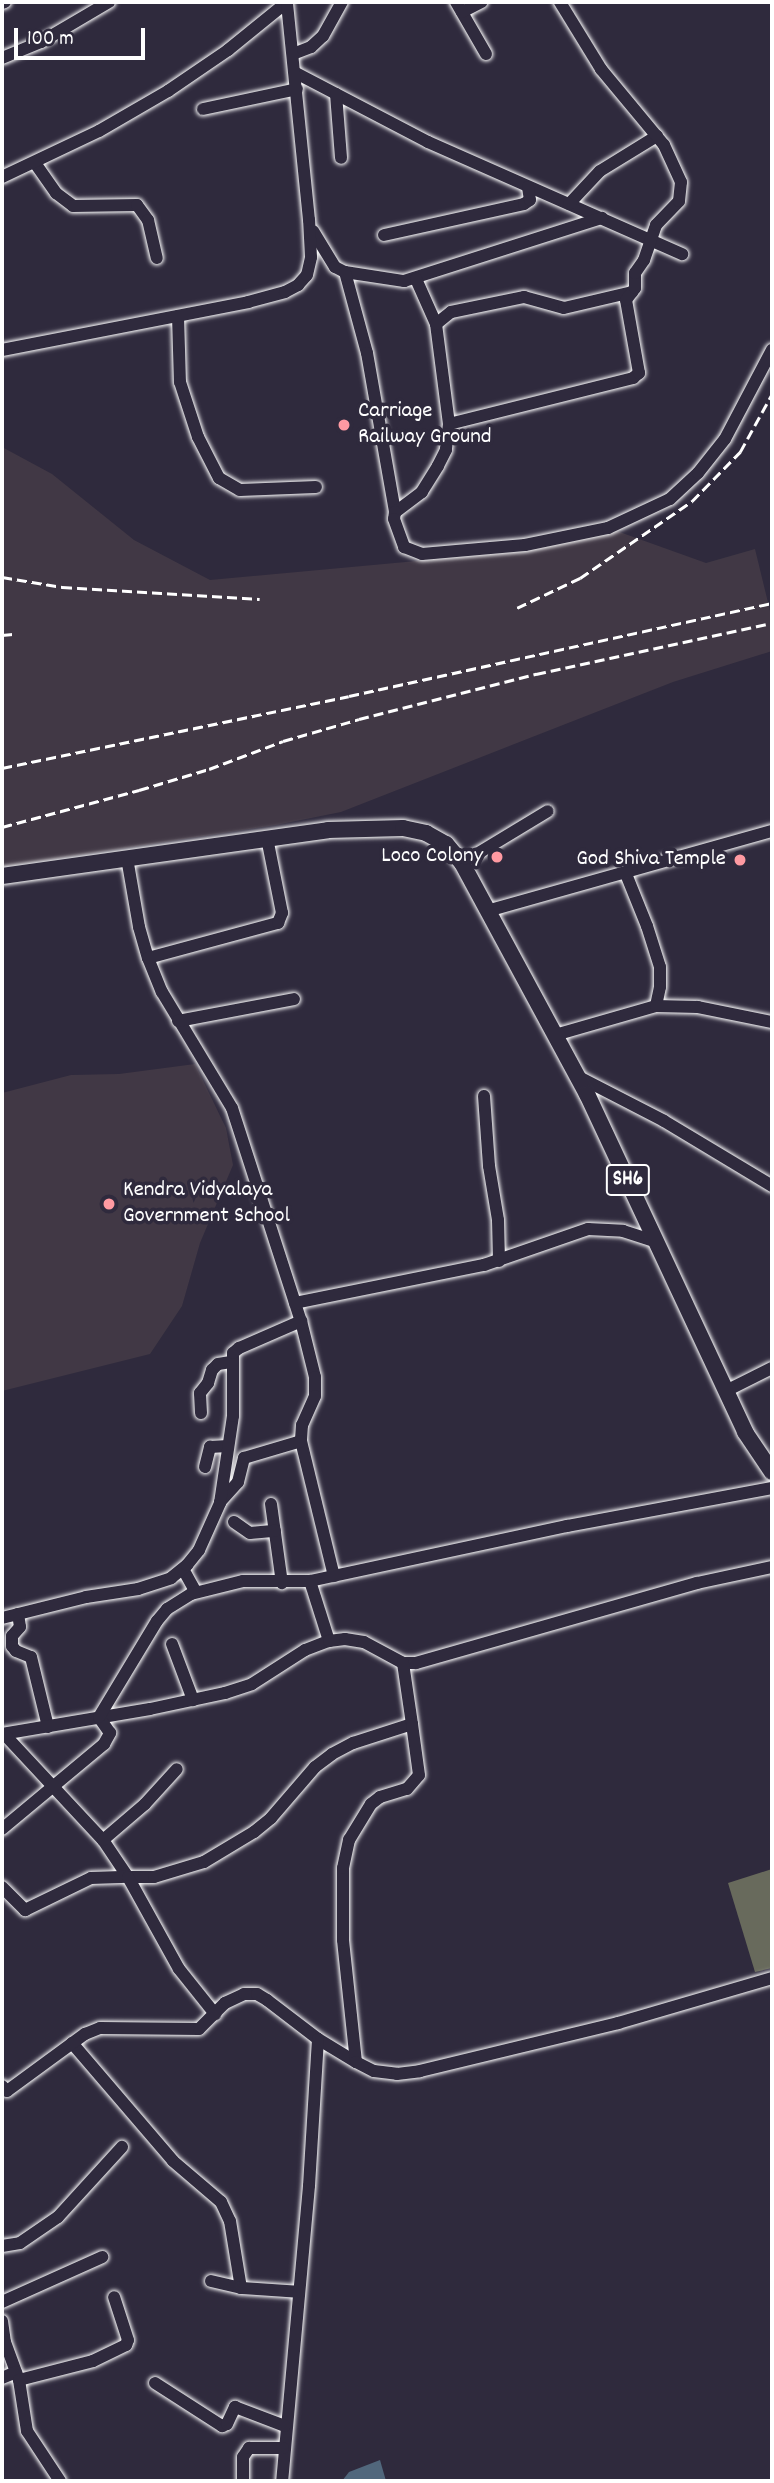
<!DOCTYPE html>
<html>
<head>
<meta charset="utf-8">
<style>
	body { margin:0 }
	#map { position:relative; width:774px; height:2483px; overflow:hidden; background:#2f2a3d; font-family:Dekko,sans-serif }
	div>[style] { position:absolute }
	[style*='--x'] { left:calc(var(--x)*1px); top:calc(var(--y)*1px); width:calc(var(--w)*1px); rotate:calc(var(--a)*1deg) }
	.built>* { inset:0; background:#413845 }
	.green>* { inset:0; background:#686a5c }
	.water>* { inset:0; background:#51677c }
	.roads { filter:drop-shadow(0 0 2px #fff) drop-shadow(0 0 2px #fff) }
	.minor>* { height:12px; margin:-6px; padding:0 6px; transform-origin:6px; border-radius:6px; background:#2f2a3d }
	.major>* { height:16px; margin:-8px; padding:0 8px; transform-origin:8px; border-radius:8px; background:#2f2a3d }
	.rail>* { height:2.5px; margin-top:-1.25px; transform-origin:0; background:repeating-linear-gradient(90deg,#fff 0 10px,transparent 0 15px) }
	.dots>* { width:19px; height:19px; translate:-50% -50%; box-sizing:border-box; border:4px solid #2f2a3d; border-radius:50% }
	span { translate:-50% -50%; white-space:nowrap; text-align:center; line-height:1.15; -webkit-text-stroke:7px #2f2a3d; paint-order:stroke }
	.shield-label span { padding:2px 5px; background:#2f2a3d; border:2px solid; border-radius:5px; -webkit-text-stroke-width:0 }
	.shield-label { font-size:21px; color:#fff; font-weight:700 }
	.poi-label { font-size:23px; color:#fff }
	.left { translate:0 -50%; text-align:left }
	.right { translate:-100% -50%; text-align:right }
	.frame { position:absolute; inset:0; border:4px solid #fff; pointer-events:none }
	.scale { position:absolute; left:14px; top:28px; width:131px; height:32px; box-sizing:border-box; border:4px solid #fff; border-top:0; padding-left:9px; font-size:21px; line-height:24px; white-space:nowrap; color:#fff; -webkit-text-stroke:5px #2f2a3d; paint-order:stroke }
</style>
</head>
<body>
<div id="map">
	<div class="built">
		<div style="clip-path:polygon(2px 447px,52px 474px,134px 540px,210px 580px,503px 553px,614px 530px,706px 563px,755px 549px,772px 619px,772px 651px,673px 682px,341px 812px,276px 825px,2px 867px)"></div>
		<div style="clip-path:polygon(195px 1064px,226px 1128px,233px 1165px,200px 1243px,182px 1306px,150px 1354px,2px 1391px,2px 1093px,71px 1075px,119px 1074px)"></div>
	</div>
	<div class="green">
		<div style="clip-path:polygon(772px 1869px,772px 1968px,755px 1972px,728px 1883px)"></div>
	</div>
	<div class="water">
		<div style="clip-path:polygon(380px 2460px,386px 2481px,342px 2481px,349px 2472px)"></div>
	</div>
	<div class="roads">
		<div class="minor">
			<div style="--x:456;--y:2;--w:60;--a:60"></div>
			<div style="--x:2;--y:3;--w:3;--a:-18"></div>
			<div style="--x:462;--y:12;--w:22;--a:-27"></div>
			<div style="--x:293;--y:54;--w:19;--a:-21"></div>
			<div style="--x:311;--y:47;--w:16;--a:-43"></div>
			<div style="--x:323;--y:36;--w:39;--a:-61"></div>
			<div style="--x:2;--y:58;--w:42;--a:-22.3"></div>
			<div style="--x:41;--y:42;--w:79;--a:-30.5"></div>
			<div style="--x:296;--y:73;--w:149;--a:27.6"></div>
			<div style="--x:428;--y:142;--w:278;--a:23.8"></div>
			<div style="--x:336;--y:94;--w:64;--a:85.5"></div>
			<div style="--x:203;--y:109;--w:96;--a:-12"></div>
			<div style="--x:35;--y:163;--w:37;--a:55"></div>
			<div style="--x:56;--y:193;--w:21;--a:37"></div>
			<div style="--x:73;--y:206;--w:64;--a:-0.9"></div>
			<div style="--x:137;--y:205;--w:19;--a:54"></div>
			<div style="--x:148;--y:220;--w:39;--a:77"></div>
			<div style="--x:2;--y:177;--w:107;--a:-25.4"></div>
			<div style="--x:99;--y:131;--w:80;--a:-30.1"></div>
			<div style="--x:168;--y:91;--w:73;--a:-34.3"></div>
			<div style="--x:228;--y:50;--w:76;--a:-39.1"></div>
			<div style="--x:569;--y:204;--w:45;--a:-46.8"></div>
			<div style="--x:600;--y:171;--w:67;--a:-31.6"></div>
			<div style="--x:313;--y:231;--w:42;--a:58.6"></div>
			<div style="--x:335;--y:267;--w:11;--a:27"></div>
			<div style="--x:345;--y:272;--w:60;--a:8.7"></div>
			<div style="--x:404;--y:281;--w:208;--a:-17.7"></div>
			<div style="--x:384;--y:235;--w:143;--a:-12.5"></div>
			<div style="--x:524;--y:204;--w:7;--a:-34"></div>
			<div style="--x:530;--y:200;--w:13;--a:-99"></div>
			<div style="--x:345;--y:272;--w:84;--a:74.8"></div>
			<div style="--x:367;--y:353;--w:161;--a:80"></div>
			<div style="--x:416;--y:279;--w:49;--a:66"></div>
			<div style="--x:436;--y:324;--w:101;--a:82.6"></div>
			<div style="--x:449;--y:424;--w:26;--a:97"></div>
			<div style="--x:446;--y:450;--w:18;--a:117"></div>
			<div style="--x:438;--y:466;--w:31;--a:122"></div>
			<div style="--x:422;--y:492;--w:34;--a:143"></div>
			<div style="--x:395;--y:512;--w:7;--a:98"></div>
			<div style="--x:394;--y:519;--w:30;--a:70"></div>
			<div style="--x:404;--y:547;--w:19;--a:21"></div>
			<div style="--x:422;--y:554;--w:103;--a:-5"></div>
			<div style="--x:525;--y:545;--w:85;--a:-11.6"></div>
			<div style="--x:608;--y:528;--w:68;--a:-25.1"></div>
			<div style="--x:670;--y:499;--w:38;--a:-43"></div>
			<div style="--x:698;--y:473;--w:43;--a:-51.5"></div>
			<div style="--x:725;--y:439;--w:101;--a:-62.2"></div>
			<div style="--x:178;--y:316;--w:66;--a:88.3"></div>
			<div style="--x:180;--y:382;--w:58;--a:71.9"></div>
			<div style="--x:198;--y:437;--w:46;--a:62.9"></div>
			<div style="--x:219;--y:478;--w:24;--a:30"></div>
			<div style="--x:240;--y:490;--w:76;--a:-2.3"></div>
			<div style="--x:436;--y:324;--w:19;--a:-39"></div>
			<div style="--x:451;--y:312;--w:75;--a:-11.6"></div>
			<div style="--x:524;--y:297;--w:41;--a:15.4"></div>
			<div style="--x:564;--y:308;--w:70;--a:-13.2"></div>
			<div style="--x:2;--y:350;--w:251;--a:-11"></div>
			<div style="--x:248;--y:302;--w:38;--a:-15"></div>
			<div style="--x:285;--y:292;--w:15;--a:-28"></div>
			<div style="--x:298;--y:285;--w:13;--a:-48"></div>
			<div style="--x:307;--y:275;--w:18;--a:-77"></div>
			<div style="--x:311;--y:257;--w:37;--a:-93"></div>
			<div style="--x:309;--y:220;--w:219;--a:-95.8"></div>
			<div style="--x:449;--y:424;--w:190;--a:-14"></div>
			<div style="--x:633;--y:378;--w:8;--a:-40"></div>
			<div style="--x:639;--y:373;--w:74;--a:-100.1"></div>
			<div style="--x:626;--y:300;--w:15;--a:-53"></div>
			<div style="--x:635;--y:288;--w:15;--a:-90"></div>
			<div style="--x:635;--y:273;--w:16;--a:-55"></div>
			<div style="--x:644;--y:260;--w:37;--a:-71"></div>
			<div style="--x:656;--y:225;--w:33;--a:-46"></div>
			<div style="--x:679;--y:201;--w:19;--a:-84"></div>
			<div style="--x:681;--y:182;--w:41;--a:-114.7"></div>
			<div style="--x:664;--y:145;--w:99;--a:-129.7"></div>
			<div style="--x:601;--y:69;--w:79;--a:-121.5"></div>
			<div style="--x:127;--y:858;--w:70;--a:80.1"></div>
			<div style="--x:139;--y:927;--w:32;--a:74"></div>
			<div style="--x:148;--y:958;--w:37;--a:68"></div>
			<div style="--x:162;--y:992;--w:135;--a:58.9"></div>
			<div style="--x:232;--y:1108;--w:224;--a:72.1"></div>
			<div style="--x:301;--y:1321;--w:58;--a:76"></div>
			<div style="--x:315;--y:1377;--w:19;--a:90"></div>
			<div style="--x:315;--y:1396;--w:32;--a:114"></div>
			<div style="--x:302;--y:1425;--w:16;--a:94"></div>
			<div style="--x:301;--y:1441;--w:139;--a:76.3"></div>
			<div style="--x:462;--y:863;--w:100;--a:-31.2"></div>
			<div style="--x:626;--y:874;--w:56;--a:68"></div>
			<div style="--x:647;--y:926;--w:43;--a:72.4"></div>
			<div style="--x:660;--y:967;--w:20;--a:90"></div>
			<div style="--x:660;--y:987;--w:19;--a:102"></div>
			<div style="--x:487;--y:911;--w:296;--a:-15.7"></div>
			<div style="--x:148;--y:958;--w:135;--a:-15.1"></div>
			<div style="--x:278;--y:923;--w:11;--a:-68"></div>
			<div style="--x:282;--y:913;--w:76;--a:-101.3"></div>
			<div style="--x:178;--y:1021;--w:118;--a:-10.7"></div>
			<div style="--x:555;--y:1035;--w:105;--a:-16"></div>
			<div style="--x:656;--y:1006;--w:42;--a:1.4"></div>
			<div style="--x:698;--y:1007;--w:76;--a:11.5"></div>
			<div style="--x:577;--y:1076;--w:98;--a:27.3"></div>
			<div style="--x:664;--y:1121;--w:126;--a:31"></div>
			<div style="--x:484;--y:1096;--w:70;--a:85.9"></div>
			<div style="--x:489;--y:1166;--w:55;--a:80.5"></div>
			<div style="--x:498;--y:1220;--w:41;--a:88.6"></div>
			<div style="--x:295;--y:1303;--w:193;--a:-11.4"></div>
			<div style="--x:484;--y:1265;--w:110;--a:-19.1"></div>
			<div style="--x:588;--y:1229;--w:35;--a:3"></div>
			<div style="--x:623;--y:1231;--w:35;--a:18"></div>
			<div style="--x:726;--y:1391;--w:51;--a:-26.6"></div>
			<div style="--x:201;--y:1413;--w:20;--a:-93"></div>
			<div style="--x:200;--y:1393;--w:13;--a:-51"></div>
			<div style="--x:208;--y:1383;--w:14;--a:-73"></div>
			<div style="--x:212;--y:1370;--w:8;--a:-45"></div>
			<div style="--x:218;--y:1364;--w:13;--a:-9"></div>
			<div style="--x:205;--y:1467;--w:21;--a:-76"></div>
			<div style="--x:210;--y:1447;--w:18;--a:-3"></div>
			<div style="--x:220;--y:1502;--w:27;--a:-48"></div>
			<div style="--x:238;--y:1482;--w:25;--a:-76"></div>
			<div style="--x:244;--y:1458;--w:59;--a:-16.6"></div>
			<div style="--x:271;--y:1504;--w:80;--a:82.1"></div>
			<div style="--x:234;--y:1522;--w:19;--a:35"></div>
			<div style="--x:250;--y:1533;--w:25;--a:-5"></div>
			<div style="--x:183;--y:1569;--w:26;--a:61"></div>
			<div style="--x:310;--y:1581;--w:63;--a:72.4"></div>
			<div style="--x:18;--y:1614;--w:13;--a:81"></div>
			<div style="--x:20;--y:1627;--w:12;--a:132"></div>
			<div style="--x:12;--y:1636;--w:10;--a:90"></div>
			<div style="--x:12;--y:1646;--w:6;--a:51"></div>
			<div style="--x:16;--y:1651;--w:16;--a:22"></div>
			<div style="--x:31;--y:1657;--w:72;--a:76.3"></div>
			<div style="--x:2;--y:1618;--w:87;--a:-14"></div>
			<div style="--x:86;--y:1597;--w:53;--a:-8.7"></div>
			<div style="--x:138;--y:1589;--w:35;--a:-18"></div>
			<div style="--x:171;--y:1578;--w:21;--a:-39"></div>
			<div style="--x:187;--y:1565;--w:19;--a:-51"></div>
			<div style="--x:199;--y:1550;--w:51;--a:-65.9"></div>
			<div style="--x:220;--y:1503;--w:88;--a:-81.5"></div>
			<div style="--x:233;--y:1416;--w:63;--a:-90"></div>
			<div style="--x:233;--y:1353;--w:8;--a:-40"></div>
			<div style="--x:239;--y:1348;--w:68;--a:-23.5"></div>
			<div style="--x:172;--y:1644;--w:60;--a:69.4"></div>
			<div style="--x:2;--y:1734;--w:150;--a:-9.6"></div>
			<div style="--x:150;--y:1709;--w:77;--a:-12"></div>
			<div style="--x:225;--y:1693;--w:28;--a:-18"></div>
			<div style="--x:252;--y:1684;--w:63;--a:-32.7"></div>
			<div style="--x:305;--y:1650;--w:26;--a:-21"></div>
			<div style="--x:329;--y:1641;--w:16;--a:-7"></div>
			<div style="--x:345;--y:1639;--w:19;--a:9"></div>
			<div style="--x:364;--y:1642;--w:44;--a:28.3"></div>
			<div style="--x:403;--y:1663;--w:13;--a:0"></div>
			<div style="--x:416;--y:1663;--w:292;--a:-15.9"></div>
			<div style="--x:697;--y:1583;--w:77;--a:-12"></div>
			<div style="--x:5;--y:1735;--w:144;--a:47"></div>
			<div style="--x:103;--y:1840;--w:45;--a:56"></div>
			<div style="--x:128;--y:1877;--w:26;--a:0"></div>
			<div style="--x:154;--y:1877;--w:52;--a:-16.7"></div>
			<div style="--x:204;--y:1862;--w:58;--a:-31"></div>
			<div style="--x:254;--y:1832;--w:22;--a:-39"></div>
			<div style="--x:271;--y:1818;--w:67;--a:-49.2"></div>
			<div style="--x:315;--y:1767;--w:21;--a:-37"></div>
			<div style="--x:332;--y:1754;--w:24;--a:-28"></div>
			<div style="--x:353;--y:1743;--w:62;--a:-17.9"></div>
			<div style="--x:412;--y:1724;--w:62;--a:-98.4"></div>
			<div style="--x:2;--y:1829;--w:133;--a:-39.8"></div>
			<div style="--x:104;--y:1744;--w:13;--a:-61"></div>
			<div style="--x:110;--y:1733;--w:19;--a:-125"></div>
			<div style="--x:99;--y:1717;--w:112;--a:-58.9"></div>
			<div style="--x:157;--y:1621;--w:16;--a:-50"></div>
			<div style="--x:167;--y:1609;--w:28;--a:-32"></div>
			<div style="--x:191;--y:1594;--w:54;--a:-14"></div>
			<div style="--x:243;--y:1581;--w:67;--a:0"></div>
			<div style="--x:310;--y:1581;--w:263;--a:-12.1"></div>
			<div style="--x:567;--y:1526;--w:208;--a:-10.5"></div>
			<div style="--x:103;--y:1840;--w:55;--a:-40.6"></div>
			<div style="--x:145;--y:1804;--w:47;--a:-47.6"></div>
			<div style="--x:2;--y:1887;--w:33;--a:45"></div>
			<div style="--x:25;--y:1910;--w:73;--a:-25.9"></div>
			<div style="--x:91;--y:1878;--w:37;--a:-2"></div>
			<div style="--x:128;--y:1877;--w:105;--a:61"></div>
			<div style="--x:179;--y:1969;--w:58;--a:51.3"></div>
			<div style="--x:318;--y:2039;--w:44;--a:31.2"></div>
			<div style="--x:356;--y:2062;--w:123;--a:-96.1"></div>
			<div style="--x:343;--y:1940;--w:72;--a:-90"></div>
			<div style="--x:343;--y:1868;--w:29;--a:-78"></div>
			<div style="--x:349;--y:1840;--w:42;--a:-58.6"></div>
			<div style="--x:371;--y:1804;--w:11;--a:-38"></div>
			<div style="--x:380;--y:1797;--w:28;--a:-17"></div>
			<div style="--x:407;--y:1789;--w:18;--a:-49"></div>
			<div style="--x:419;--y:1775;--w:51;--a:-97.8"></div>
			<div style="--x:72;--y:2043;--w:155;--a:49.4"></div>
			<div style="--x:173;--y:2161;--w:63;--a:40.5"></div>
			<div style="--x:221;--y:2202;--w:21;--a:65"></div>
			<div style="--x:230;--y:2221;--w:68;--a:80.7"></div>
			<div style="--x:356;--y:2062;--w:20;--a:27"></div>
			<div style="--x:374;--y:2071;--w:23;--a:7"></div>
			<div style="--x:397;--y:2074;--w:23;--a:-7"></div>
			<div style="--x:420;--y:2071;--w:204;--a:-13.6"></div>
			<div style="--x:618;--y:2023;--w:160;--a:-16.3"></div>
			<div style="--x:2;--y:2086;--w:7;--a:45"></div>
			<div style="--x:7;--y:2091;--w:97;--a:-36.2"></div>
			<div style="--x:85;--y:2034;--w:16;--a:-22"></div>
			<div style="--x:100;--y:2028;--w:99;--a:0.6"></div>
			<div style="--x:199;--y:2029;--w:37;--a:-45"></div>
			<div style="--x:225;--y:2003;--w:21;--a:-25"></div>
			<div style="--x:244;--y:1994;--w:13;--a:0"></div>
			<div style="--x:257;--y:1994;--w:12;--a:31"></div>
			<div style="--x:267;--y:2000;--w:64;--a:37.4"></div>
			<div style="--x:318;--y:2039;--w:147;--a:93.5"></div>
			<div style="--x:309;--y:2186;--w:296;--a:95.2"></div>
			<div style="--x:2;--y:2246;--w:18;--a:-9"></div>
			<div style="--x:20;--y:2243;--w:46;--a:-34.4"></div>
			<div style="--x:58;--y:2217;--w:95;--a:-47.6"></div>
			<div style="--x:211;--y:2281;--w:31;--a:13"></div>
			<div style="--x:241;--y:2288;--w:58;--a:3.9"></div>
			<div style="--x:2;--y:2302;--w:110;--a:-24.2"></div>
			<div style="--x:2;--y:2321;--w:21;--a:82"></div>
			<div style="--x:5;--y:2342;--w:40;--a:69.8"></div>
			<div style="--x:19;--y:2380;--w:52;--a:81.1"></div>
			<div style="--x:27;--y:2431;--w:60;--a:56.6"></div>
			<div style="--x:2;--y:2378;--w:15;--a:-23"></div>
			<div style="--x:19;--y:2380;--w:76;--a:-14.4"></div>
			<div style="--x:93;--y:2361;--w:37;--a:-26"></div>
			<div style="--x:126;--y:2345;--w:5;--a:-68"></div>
			<div style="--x:128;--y:2340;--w:45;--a:-108"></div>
			<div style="--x:155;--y:2383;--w:80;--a:32.7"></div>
			<div style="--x:222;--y:2426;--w:5;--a:-22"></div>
			<div style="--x:227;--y:2424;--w:19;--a:-65"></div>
			<div style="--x:235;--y:2407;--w:53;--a:20.8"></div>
			<div style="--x:243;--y:2481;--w:24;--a:-90"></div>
			<div style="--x:243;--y:2457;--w:11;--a:-56"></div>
			<div style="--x:249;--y:2448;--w:34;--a:0"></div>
		</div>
		<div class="major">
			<div style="--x:2;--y:876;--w:329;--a:-8"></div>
			<div style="--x:328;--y:830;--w:75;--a:-1.5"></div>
			<div style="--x:403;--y:828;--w:24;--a:12"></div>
			<div style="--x:426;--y:833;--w:23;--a:29"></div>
			<div style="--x:446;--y:844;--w:25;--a:50"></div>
			<div style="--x:462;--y:863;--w:263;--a:61.6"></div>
			<div style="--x:587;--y:1094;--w:373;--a:64.9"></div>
			<div style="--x:745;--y:1432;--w:48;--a:56"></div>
		</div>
	</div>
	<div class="rail">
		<div style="--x:2;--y:577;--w:61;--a:9.5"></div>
		<div style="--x:62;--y:587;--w:198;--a:3.5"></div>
		<div style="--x:517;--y:608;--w:70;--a:-25.5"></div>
		<div style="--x:580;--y:578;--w:136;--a:-34.5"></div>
		<div style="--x:692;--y:501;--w:69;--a:-45.6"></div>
		<div style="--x:740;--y:452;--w:66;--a:-61.1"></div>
		<div style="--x:2;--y:635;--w:11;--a:-5"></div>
		<div style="--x:2;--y:768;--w:354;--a:-11.7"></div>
		<div style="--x:349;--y:696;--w:433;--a:-12.4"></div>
		<div style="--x:2;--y:827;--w:142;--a:-15.1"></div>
		<div style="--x:139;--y:790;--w:73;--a:-16.7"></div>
		<div style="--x:209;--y:769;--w:79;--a:-20.7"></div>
		<div style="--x:283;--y:741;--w:79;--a:-16.1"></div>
		<div style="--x:359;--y:719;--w:183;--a:-14.3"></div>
		<div style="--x:536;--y:674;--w:241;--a:-12.2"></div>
	</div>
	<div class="dots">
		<div style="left:344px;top:425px;background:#ff9aa2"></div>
		<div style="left:497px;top:857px;background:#ff9aa2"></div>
		<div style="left:740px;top:860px;background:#ff9aa2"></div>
		<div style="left:109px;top:1204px;background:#ff9aa2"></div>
	</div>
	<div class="shield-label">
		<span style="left:628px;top:1180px">SH6</span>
	</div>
	<div class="poi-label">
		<span class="left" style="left:358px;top:425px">Carriage<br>Railway Ground</span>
		<span class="right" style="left:483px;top:857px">Loco Colony</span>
		<span class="right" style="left:726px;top:860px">God Shiva Temple</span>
		<span class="left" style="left:123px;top:1204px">Kendra Vidyalaya<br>Government School</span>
	</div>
	<div class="frame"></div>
	<div class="scale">100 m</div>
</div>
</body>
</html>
